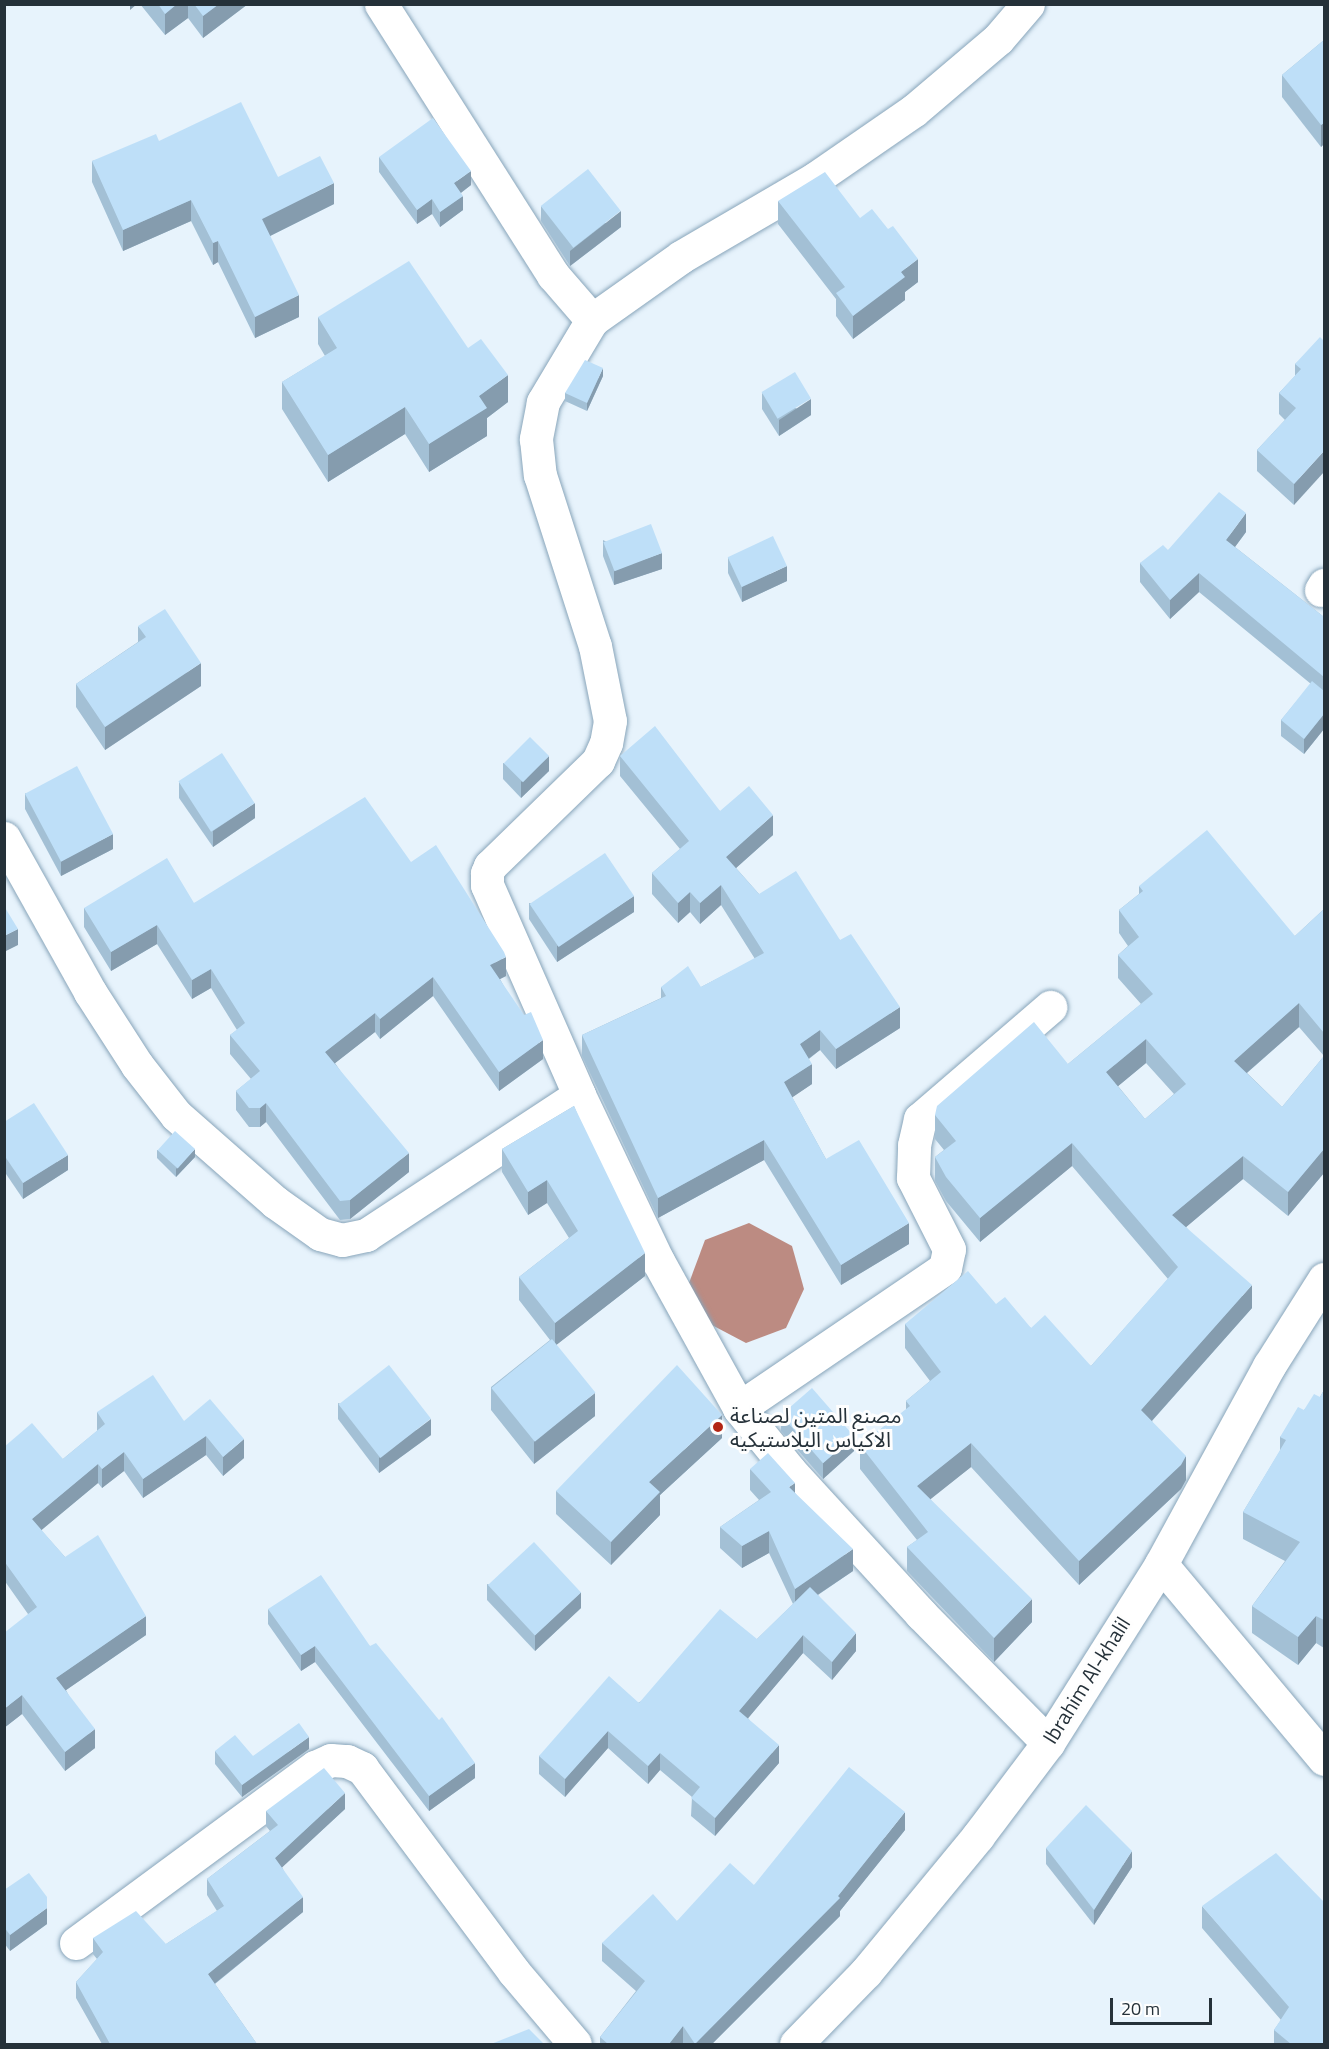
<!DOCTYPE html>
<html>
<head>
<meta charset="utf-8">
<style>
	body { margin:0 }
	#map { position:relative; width:1329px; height:2049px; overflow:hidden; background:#e7f3fc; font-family:"Titillium Web","Noto Sans Arabic",sans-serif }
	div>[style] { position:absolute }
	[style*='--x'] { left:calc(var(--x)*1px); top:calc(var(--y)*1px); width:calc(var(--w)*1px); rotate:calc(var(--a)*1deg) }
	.water>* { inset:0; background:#bc8b82 }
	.roads { filter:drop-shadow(0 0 2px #88a5ba) drop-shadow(0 0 2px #88a5ba) }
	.street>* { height:33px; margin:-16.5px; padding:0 16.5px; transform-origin:16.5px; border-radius:16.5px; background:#fff }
	.secondary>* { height:33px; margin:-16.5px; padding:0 16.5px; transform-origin:16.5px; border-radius:16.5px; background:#fff }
	.wall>* { inset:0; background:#a3c0d5 }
	.shaded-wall>* { inset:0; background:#859cae }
	.building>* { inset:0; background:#bedff8; transform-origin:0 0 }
	.dots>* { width:16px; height:16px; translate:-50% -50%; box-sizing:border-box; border:3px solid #fefefe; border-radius:50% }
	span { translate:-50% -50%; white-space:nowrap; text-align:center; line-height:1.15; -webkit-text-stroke:6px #fefefe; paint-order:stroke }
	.poi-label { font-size:21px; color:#253139 }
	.left { translate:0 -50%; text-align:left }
	.street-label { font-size:21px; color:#253139 }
	.frame { position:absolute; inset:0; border:6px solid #253139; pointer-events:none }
	.scale { position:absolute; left:1110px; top:1998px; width:102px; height:27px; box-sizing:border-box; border:3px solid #253139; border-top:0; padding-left:8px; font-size:18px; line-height:21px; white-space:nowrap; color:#253139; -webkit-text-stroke:4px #fefefe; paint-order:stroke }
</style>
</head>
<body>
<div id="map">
	<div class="water">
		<div style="clip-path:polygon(749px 1223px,792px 1246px,804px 1289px,786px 1328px,746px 1343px,708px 1323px,689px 1283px,705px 1240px)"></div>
	</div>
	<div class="roads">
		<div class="street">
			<div style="--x:381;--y:4;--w:321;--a:57.6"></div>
			<div style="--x:553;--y:275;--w:60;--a:49.1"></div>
			<div style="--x:1028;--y:4;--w:46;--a:130.6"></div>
			<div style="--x:998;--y:39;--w:111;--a:139.7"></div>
			<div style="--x:913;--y:111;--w:118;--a:145.4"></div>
			<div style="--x:816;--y:178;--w:156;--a:149.7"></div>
			<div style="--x:681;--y:257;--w:109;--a:144.7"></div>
			<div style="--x:592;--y:320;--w:96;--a:120.9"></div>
			<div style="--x:543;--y:402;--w:38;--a:101"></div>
			<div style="--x:536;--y:439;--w:36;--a:84"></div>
			<div style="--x:540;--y:475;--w:180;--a:72.2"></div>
			<div style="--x:595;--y:646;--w:76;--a:78.7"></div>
			<div style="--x:610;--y:721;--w:22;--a:100"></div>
			<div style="--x:606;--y:743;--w:20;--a:114"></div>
			<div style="--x:598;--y:761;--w:151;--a:135.8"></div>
			<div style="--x:490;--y:866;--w:8;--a:113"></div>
			<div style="--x:487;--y:873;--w:12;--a:90"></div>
			<div style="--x:487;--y:885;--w:229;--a:66.3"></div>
			<div style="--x:579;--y:1095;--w:184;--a:64.6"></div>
			<div style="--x:658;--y:1261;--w:168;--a:61.1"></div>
			<div style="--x:739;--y:1408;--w:81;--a:51"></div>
			<div style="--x:790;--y:1471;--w:194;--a:47.5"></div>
			<div style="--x:921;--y:1614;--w:181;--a:45.4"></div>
			<div style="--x:1321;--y:590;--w:6;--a:-59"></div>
			<div style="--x:4;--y:838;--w:176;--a:60.8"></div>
			<div style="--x:90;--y:992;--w:87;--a:57.2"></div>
			<div style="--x:137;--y:1065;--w:63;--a:52"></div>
			<div style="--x:176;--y:1115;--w:132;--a:41.3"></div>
			<div style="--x:275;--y:1202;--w:55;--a:35.4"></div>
			<div style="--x:320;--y:1234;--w:23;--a:15"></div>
			<div style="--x:342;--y:1240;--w:25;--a:-12"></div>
			<div style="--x:366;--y:1235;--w:255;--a:-33.3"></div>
			<div style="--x:739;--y:1408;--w:249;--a:-34.2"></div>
			<div style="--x:945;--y:1268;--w:19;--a:-78"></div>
			<div style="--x:949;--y:1249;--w:80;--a:-116.9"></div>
			<div style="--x:913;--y:1178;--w:33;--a:-88"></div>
			<div style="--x:914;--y:1145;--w:27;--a:-77"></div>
			<div style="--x:920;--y:1119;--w:172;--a:-40.7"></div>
			<div style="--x:1161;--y:1564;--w:254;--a:50.1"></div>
			<div style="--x:76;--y:1943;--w:297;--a:-36.4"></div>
			<div style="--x:315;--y:1767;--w:17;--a:-24"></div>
			<div style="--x:331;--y:1760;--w:16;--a:4"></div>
			<div style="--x:347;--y:1761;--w:17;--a:25"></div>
			<div style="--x:362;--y:1768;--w:254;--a:53.3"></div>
			<div style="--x:514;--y:1972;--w:94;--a:49.7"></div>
		</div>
		<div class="secondary">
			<div style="--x:796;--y:2044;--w:100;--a:-45.8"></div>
			<div style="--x:866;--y:1972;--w:176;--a:-50.5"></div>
			<div style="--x:978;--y:1836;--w:116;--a:-53"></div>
			<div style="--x:1048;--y:1743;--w:212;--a:-57.7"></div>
			<div style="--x:1161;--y:1564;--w:226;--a:-61.4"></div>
			<div style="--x:1269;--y:1366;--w:103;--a:-57.7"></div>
		</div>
	</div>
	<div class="wall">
		<div style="clip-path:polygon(140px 4px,248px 4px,203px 38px,188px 18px,165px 35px)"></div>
		<div style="clip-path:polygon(1324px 40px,1324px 144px,1321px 147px,1282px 97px,1282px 75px)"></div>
		<div style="clip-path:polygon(159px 141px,278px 177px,334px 204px,270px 236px,299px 317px,255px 338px,218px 262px,213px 265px,191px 221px,123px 251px,92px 182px,92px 161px)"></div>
		<div style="clip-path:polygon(379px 157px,471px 185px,461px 193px,463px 210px,440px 227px,432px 214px,417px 224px,379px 172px)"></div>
		<div style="clip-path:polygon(778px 201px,860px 218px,918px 282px,905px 292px,905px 300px,853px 339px,836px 316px,836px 299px,778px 224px)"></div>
		<div style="clip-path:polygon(541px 206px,621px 227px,570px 266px,541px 221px)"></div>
		<div style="clip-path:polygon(318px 317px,468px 348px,508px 402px,487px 418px,487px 436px,429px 472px,405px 434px,328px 482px,282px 409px,282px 382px,325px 356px,318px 344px)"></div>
		<div style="clip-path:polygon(1324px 341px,1294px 505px,1257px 471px,1257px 450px,1285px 420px,1279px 414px,1279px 393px,1295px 376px,1295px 364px)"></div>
		<div style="clip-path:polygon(603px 376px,587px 411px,565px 401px,565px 393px)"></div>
		<div style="clip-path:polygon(762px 393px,811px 415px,779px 436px,762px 409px)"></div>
		<div style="clip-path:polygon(1246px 532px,1235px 547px,1324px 617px,1324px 729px,1304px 754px,1281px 736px,1281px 720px,1311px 684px,1199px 592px,1170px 619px,1140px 582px,1140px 563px,1168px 550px)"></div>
		<div style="clip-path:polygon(603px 540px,662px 569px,614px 585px,603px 556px)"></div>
		<div style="clip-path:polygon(728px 557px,787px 581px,742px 602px,728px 573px)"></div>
		<div style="clip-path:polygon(138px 626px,201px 686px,105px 750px,76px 707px,76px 684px,138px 642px)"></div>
		<div style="clip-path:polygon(620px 756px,720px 811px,773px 835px,736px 868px,759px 894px,840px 940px,900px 1028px,836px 1069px,820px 1050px,809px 1059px,812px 1084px,792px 1097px,826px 1159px,909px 1244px,841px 1285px,764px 1160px,658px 1218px,582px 1056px,582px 1035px,661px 998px,661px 987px,701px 987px,755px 959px,721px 905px,700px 924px,690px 912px,678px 923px,652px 894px,652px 873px,680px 849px,620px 776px)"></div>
		<div style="clip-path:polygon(503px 763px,549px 771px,521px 798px,503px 779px)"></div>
		<div style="clip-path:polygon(179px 782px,255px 818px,213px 847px,179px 798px)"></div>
		<div style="clip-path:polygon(25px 793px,113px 849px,61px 876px,25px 809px)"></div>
		<div style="clip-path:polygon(411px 862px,506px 976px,500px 979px,543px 1059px,499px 1091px,433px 996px,380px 1039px,375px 1032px,335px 1063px,409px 1172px,350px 1219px,340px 1220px,266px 1122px,260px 1127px,249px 1127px,236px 1110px,236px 1091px,251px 1079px,230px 1054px,230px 1035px,237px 1030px,211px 988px,192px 999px,157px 944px,111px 971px,84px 927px,84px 908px,194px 903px)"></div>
		<div style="clip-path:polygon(evenodd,1139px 886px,1295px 936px,1324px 909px,1324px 1173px,1288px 1216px,1243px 1179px,1186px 1227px,1252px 1308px,1152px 1421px,1186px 1480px,1181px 1489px,1079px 1585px,971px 1467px,930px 1499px,1032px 1622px,994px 1662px,907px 1571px,907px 1547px,917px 1540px,860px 1469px,860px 1445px,906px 1410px,906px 1401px,930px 1381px,905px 1348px,905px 1324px,996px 1304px,1031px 1328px,1091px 1366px,1168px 1279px,1072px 1166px,980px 1242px,946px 1201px,935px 1181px,935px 1157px,944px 1150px,935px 1139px,935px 1115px,1068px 1064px,1141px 1004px,1118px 978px,1118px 955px,1128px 946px,1119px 933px,1119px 910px,1139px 894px,1139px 886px,1299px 1027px,1324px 1056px,1282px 1107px,1247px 1073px,1299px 1027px,1139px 886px,1146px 1063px,1174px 1094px,1145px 1119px,1118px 1086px,1146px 1063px)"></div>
		<div style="clip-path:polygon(529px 903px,634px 912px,557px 962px,529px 919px)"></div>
		<div style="clip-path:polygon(574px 1106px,645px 1276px,556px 1345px,595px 1416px,534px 1464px,491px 1410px,491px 1387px,550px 1340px,519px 1300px,519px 1277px,569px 1238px,547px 1203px,528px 1215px,502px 1172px,502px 1149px)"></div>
		<div style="clip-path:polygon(4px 1122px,68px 1170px,23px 1199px,4px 1171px)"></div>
		<div style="clip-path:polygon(157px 1150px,195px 1157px,176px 1177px,157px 1158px)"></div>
		<div style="clip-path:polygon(1324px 1390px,1324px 1648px,1316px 1643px,1298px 1665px,1252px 1633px,1252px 1606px,1285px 1561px,1243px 1539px,1243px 1512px,1280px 1451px,1280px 1437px,1304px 1410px,1320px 1397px)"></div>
		<div style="clip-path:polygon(338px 1403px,431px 1435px,379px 1473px,338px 1419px)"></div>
		<div style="clip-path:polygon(97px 1412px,184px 1421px,244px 1458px,223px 1476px,206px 1455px,143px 1498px,124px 1471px,102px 1488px,98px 1483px,41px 1530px,65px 1557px,146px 1635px,66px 1690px,95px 1748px,65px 1771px,22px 1714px,4px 1728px,28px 1614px,4px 1580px,4px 1447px,63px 1459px,97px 1431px)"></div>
		<div style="clip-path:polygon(781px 1415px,854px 1451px,823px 1479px,781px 1431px)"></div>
		<div style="clip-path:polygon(722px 1438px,660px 1495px,660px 1515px,611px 1565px,556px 1514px,556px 1491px)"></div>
		<div style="clip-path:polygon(750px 1469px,795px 1493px,853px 1571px,818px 1595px,856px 1651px,832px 1680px,803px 1653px,748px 1718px,779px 1763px,715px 1836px,691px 1816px,692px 1797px,660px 1770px,648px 1784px,608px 1748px,565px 1797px,539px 1774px,539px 1756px,757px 1639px,793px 1604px,769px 1553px,742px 1568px,720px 1548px,720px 1527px,759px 1500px,750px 1490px)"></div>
		<div style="clip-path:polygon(487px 1584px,581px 1608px,535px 1651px,487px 1600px)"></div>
		<div style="clip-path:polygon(268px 1609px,370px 1646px,475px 1778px,429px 1811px,315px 1662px,301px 1671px,268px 1624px)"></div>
		<div style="clip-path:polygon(309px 1749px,242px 1797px,215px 1764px,215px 1751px,253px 1756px)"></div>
		<div style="clip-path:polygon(345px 1809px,282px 1867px,303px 1912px,215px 1984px,257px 2044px,102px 2044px,76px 1998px,76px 1982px,97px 1959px,93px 1954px,93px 1938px,166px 1944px,217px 1911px,207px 1895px,207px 1879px,270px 1831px,266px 1826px,266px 1811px)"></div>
		<div style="clip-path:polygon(905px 1830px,840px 1911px,840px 1916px,712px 2044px,600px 2044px,600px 2037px,636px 1991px,602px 1961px,602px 1943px,677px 1921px,754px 1885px)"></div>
		<div style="clip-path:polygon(1046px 1848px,1132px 1867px,1094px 1925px,1046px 1864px)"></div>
		<div style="clip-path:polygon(4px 1890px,47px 1924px,10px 1951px,4px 1943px)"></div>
		<div style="clip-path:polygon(1202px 1906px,1324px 2044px,1274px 2044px,1274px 2030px,1281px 2020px,1202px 1928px)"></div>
	</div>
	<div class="shaded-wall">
		<div style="clip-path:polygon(130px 4px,137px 4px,130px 10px)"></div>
		<div style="clip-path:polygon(177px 4px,188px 4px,188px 18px,165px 35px,165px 14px)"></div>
		<div style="clip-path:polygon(219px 4px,248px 4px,203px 38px,203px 16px)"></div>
		<div style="clip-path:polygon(1324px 123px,1324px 144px,1321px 147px,1321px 125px)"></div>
		<div style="clip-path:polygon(471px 171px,471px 185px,454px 198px,454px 183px)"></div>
		<div style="clip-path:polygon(334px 183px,334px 204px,262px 240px,262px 219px)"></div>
		<div style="clip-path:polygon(463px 196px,463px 210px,440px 227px,440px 212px)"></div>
		<div style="clip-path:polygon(432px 199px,432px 214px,417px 224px,417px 210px)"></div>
		<div style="clip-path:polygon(191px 200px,191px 221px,123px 251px,123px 230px)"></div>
		<div style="clip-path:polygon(621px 211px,621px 227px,570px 266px,570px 251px)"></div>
		<div style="clip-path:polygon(218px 241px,218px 262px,213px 265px,213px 243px)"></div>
		<div style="clip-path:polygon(918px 259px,918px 282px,905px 292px,905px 300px,853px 339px,853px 316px,901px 272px)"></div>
		<div style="clip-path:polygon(299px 295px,299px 317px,255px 338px,255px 317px)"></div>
		<div style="clip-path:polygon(603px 368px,603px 376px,587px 411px,587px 403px)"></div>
		<div style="clip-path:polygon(508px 375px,508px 402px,487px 418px,487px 436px,429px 472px,429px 444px,479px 396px)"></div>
		<div style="clip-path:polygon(811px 399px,811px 415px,779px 436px,779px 420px)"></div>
		<div style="clip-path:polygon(405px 407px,405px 434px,328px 482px,328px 455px)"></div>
		<div style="clip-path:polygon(1324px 451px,1324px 472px,1294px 505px,1294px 484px)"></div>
		<div style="clip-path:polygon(1246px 513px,1246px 532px,1226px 559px,1226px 540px)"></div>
		<div style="clip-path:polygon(662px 553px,662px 569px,614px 585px,614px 570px)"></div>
		<div style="clip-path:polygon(787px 566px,787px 581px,742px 602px,742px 587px)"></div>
		<div style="clip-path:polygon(1199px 573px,1199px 592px,1170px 619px,1170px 600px)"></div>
		<div style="clip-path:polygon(201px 663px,201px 686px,105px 750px,105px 727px)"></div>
		<div style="clip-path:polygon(1324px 714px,1324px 729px,1304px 754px,1304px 739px)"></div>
		<div style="clip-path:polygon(549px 756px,549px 771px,521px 798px,521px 782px)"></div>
		<div style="clip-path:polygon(255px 803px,255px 818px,213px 847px,213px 831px)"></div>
		<div style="clip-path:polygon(773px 815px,773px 835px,726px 877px,726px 857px)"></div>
		<div style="clip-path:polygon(113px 834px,113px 849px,61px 876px,61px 861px)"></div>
		<div style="clip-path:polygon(721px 885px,721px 905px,700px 924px,700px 903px)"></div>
		<div style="clip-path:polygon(690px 892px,690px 912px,678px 923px,678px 903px)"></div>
		<div style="clip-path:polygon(634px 896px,634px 912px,557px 962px,557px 946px)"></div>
		<div style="clip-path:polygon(157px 925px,157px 944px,111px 971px,111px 952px)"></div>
		<div style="clip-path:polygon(18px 929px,18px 945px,4px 952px,4px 936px)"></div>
		<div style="clip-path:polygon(506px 957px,506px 976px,490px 984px,490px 965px)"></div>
		<div style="clip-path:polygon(211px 969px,211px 988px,192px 999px,192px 980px)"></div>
		<div style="clip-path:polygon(433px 977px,433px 996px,380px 1039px,380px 1019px)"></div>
		<div style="clip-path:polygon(1299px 1003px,1299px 1027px,1234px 1084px,1234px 1061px)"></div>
		<div style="clip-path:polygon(900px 1007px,900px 1028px,836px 1069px,836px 1049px)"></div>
		<div style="clip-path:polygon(375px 1013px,375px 1032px,325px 1071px,325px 1052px)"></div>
		<div style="clip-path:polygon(820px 1030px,820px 1050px,800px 1065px,800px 1044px)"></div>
		<div style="clip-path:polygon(1146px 1039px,1146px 1063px,1106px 1096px,1106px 1072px)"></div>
		<div style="clip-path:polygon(543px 1040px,543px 1059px,499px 1091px,499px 1072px)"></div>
		<div style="clip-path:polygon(812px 1064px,812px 1084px,784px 1103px,784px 1082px)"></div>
		<div style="clip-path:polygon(266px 1103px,266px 1122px,260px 1127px,260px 1108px)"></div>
		<div style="clip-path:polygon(764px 1140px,764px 1160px,658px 1218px,658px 1198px)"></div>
		<div style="clip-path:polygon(1072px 1143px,1072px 1166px,980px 1242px,980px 1218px)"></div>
		<div style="clip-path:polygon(195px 1149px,195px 1157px,176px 1177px,176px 1169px)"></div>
		<div style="clip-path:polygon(1324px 1149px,1324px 1173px,1288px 1216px,1288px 1192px)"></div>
		<div style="clip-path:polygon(409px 1153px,409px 1172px,350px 1219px,350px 1200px)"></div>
		<div style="clip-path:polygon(68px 1155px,68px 1170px,23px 1199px,23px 1183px)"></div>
		<div style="clip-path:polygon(1243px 1156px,1243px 1179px,1172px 1239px,1172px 1215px)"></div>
		<div style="clip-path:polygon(547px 1180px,547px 1203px,528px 1215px,528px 1192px)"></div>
		<div style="clip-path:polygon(909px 1223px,909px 1244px,841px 1285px,841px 1265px)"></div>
		<div style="clip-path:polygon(645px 1253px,645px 1276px,555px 1346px,555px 1323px)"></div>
		<div style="clip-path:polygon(1252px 1285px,1252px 1308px,1141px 1433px,1141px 1410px)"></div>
		<div style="clip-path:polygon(595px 1393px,595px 1416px,534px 1464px,534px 1441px)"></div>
		<div style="clip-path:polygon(722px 1415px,722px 1438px,660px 1495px,660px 1515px,611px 1565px,611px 1542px,649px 1482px)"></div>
		<div style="clip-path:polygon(431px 1419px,431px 1435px,379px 1473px,379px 1458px)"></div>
		<div style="clip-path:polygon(206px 1436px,206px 1455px,143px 1498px,143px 1479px)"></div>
		<div style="clip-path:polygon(854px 1436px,854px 1451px,823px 1479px,823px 1463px)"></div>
		<div style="clip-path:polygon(244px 1439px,244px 1458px,223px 1476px,223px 1457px)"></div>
		<div style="clip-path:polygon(971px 1443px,971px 1467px,917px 1510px,917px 1486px)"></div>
		<div style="clip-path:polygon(124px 1452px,124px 1471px,102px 1488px,102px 1469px)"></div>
		<div style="clip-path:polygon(1186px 1456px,1186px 1480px,1181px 1489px,1079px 1585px,1079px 1561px)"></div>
		<div style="clip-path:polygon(98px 1464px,98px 1483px,32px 1538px,32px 1519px)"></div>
		<div style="clip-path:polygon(795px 1483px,795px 1504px,789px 1487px)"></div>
		<div style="clip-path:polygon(769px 1531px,769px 1553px,742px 1568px,742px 1546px)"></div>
		<div style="clip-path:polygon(853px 1549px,853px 1571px,795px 1610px,795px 1589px)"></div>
		<div style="clip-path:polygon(581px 1592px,581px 1608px,535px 1651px,535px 1635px)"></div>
		<div style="clip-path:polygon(1032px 1599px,1032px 1622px,994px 1662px,994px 1638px)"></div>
		<div style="clip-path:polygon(146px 1616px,146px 1635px,56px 1697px,56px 1678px)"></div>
		<div style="clip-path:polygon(1316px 1616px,1316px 1643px,1298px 1665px,1298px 1637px)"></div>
		<div style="clip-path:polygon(856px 1633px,856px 1651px,832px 1680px,832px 1662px)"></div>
		<div style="clip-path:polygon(803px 1635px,803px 1653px,739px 1729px,739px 1711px)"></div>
		<div style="clip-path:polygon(315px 1646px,315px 1662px,301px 1671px,301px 1655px)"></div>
		<div style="clip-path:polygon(22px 1695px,22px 1714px,4px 1728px,4px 1709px)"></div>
		<div style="clip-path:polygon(95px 1729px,95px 1748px,65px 1771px,65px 1752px)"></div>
		<div style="clip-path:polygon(608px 1731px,608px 1748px,565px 1797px,565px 1779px)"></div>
		<div style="clip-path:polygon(309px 1737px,309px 1749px,242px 1797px,242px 1785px)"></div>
		<div style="clip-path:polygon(779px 1745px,779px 1763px,715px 1836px,715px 1818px)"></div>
		<div style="clip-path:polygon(660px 1753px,660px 1770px,648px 1784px,648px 1766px)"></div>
		<div style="clip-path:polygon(475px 1763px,475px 1778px,429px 1811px,429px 1796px)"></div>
		<div style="clip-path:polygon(345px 1793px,345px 1809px,275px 1874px,275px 1858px)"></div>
		<div style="clip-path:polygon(905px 1812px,905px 1830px,840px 1911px,840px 1916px,712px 2044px,695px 2044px,838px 1896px)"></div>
		<div style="clip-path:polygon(1132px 1851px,1132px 1867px,1094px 1925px,1094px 1910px)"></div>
		<div style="clip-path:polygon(303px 1897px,303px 1912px,208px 1989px,208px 1974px)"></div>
		<div style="clip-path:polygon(47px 1908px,47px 1924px,10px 1951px,10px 1935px)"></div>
		<div style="clip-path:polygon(683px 2026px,683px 2044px,669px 2044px)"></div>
	</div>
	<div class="building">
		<div style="clip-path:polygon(158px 4px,177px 4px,165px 14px)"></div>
		<div style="clip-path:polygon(194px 4px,219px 4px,203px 16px)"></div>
		<div style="clip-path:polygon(1324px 40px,1324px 123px,1321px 125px,1282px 75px)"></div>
		<div style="clip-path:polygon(241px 102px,278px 177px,320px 156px,334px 183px,262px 219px,299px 295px,255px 317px,218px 241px,213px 243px,191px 200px,123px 230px,92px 161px,156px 134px,159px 141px)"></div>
		<div style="clip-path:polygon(433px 118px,471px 171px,454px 183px,463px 196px,440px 212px,432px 199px,417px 210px,379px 157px)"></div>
		<div style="left:588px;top:169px;width:53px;height:60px;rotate:52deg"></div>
		<div style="clip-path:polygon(825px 172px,860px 218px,872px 209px,888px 229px,893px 226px,918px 259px,901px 272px,905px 277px,853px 316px,836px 293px,845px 287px,778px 201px)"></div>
		<div style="clip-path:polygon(409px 261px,468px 348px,481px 339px,508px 375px,479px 396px,487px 408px,429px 444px,405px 407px,328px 455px,282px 382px,337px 348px,318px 317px)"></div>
		<div style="clip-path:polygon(1320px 337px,1324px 341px,1324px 451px,1294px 484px,1257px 450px,1296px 408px,1279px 393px,1301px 369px,1295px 364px)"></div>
		<div style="clip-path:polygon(585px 360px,603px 368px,587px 403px,565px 393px)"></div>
		<div style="left:795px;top:372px;width:31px;height:39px;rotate:59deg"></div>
		<div style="clip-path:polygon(1219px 492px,1246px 513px,1226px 540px,1324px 617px,1324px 677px,1199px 573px,1170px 600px,1140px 563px,1163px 545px,1168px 550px)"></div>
		<div style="left:651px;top:524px;width:31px;height:51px;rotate:69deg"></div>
		<div style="left:773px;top:536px;width:33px;height:50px;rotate:65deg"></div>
		<div style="clip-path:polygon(165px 609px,201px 663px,105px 727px,76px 684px,146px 637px,138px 626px)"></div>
		<div style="clip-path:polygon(1312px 681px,1324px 691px,1324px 714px,1304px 739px,1281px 720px)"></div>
		<div style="clip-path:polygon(655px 726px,720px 811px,749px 786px,773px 815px,726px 857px,759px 894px,796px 871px,840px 940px,851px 934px,900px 1007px,836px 1049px,820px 1030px,800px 1044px,812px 1064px,784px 1082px,826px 1159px,859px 1140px,909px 1223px,841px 1265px,764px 1140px,658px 1198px,582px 1035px,666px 996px,661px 987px,688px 966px,701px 987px,764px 953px,721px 885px,700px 903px,690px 892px,678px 903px,652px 873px,689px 841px,620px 756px)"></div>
		<div style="left:530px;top:737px;width:27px;height:37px;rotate:45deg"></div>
		<div style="left:222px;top:753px;width:60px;height:52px;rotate:57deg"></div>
		<div style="left:77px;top:766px;width:77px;height:59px;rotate:62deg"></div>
		<div style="clip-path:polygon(365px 797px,411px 862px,436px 845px,504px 952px,506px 957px,490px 965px,524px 1015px,531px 1012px,543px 1040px,499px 1072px,433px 977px,380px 1019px,375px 1013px,325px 1052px,409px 1153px,350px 1200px,340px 1201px,266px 1103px,260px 1108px,249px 1108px,236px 1091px,260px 1071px,230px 1035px,245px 1023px,211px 969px,192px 980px,157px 925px,111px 952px,84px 908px,167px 858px,194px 903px)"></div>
		<div style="clip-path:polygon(evenodd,1207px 830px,1295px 936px,1324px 909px,1324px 1033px,1299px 1003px,1234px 1061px,1282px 1107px,1324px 1056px,1324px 1149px,1288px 1192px,1243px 1156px,1172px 1215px,1252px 1285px,1141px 1410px,1186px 1456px,1181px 1465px,1079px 1561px,971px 1443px,917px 1486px,1032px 1599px,994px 1638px,907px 1547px,928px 1532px,860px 1445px,910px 1406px,906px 1401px,941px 1372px,905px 1324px,968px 1271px,996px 1304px,1005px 1297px,1031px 1328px,1045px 1315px,1091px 1366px,1178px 1267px,1072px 1143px,980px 1218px,946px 1177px,935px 1157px,956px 1141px,935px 1115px,937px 1106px,1034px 1022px,1068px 1064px,1153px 994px,1118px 955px,1139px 937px,1119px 910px,1143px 891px,1139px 886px,1207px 830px,1146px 1039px,1186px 1084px,1145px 1119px,1106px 1072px,1146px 1039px)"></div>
		<div style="left:605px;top:853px;width:52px;height:91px;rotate:56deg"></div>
		<div style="clip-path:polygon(4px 906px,18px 929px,4px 936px)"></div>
		<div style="clip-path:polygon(34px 1103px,68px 1155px,23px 1183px,4px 1155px,4px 1122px)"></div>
		<div style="clip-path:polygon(574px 1106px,645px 1253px,555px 1323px,519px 1277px,578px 1231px,547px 1180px,528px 1192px,502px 1149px)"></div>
		<div style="left:175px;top:1131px;width:27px;height:26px;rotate:42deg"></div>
		<div style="left:552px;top:1339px;width:69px;height:78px;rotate:51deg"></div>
		<div style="left:389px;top:1365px;width:68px;height:64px;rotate:52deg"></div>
		<div style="clip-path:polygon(677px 1365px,722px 1415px,649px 1482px,660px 1492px,611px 1542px,556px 1491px)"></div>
		<div style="clip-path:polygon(153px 1375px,184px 1421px,210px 1399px,244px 1439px,223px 1457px,206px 1436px,143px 1479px,124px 1452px,102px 1469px,98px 1464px,32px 1519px,65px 1557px,98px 1535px,146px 1616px,56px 1678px,95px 1729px,65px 1752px,22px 1695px,4px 1709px,4px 1633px,37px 1607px,4px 1561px,4px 1447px,32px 1423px,63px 1459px,105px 1424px,97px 1412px)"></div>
		<div style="left:812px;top:1388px;width:64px;height:41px;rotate:49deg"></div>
		<div style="clip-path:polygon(1324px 1390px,1324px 1620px,1316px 1616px,1298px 1637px,1252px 1606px,1300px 1542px,1243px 1512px,1286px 1440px,1280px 1437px,1298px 1407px,1304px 1410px,1314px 1394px,1320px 1397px)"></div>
		<div style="clip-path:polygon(768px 1453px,795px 1483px,789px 1487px,853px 1549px,795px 1589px,769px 1531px,742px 1546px,720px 1527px,771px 1492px,750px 1469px)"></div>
		<div style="left:534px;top:1542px;width:69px;height:63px;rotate:47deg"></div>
		<div style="clip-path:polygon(321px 1575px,370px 1646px,376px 1643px,439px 1720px,442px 1717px,475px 1763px,429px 1796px,315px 1646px,301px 1655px,268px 1609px)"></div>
		<div style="clip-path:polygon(810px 1587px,856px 1633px,832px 1662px,803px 1635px,739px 1711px,779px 1745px,715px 1818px,691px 1798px,700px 1787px,660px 1753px,648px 1766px,608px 1731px,565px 1779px,539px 1756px,609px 1676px,639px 1703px,720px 1609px,757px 1639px)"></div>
		<div style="clip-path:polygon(299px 1723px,309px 1737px,242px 1785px,215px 1751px,235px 1735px,253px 1756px)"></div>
		<div style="clip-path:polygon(849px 1767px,905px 1812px,838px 1896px,840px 1898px,695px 2044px,683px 2026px,669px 2044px,608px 2044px,600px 2037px,645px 1981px,602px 1943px,653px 1894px,677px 1921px,730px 1863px,754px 1885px)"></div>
		<div style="clip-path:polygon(324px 1768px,345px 1793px,275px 1858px,303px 1897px,208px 1974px,257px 2044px,109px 2044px,110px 2044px,76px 1982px,103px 1952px,93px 1938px,136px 1911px,166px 1944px,224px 1906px,207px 1879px,278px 1825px,266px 1811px)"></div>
		<div style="clip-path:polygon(1086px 1805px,1132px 1851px,1094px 1910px,1046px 1848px)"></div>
		<div style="clip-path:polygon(1276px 1853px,1324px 1902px,1324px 2044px,1291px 2044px,1274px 2030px,1289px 2007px,1202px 1906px)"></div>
		<div style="clip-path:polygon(29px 1873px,47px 1897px,47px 1908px,10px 1935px,4px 1927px,4px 1890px)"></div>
		<div style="clip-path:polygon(529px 2029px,544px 2044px,491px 2044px)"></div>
	</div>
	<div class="dots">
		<div style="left:718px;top:1427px;background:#b32514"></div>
	</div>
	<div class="poi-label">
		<span class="left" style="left:730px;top:1427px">مصنع المتين لصناعة<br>الاكياس البلاستيكيه</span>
	</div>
	<div class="street-label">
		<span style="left:1086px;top:1680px;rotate:-58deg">Ibrahim Al-khalil</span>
	</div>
	<div class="frame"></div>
	<div class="scale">20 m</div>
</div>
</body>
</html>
